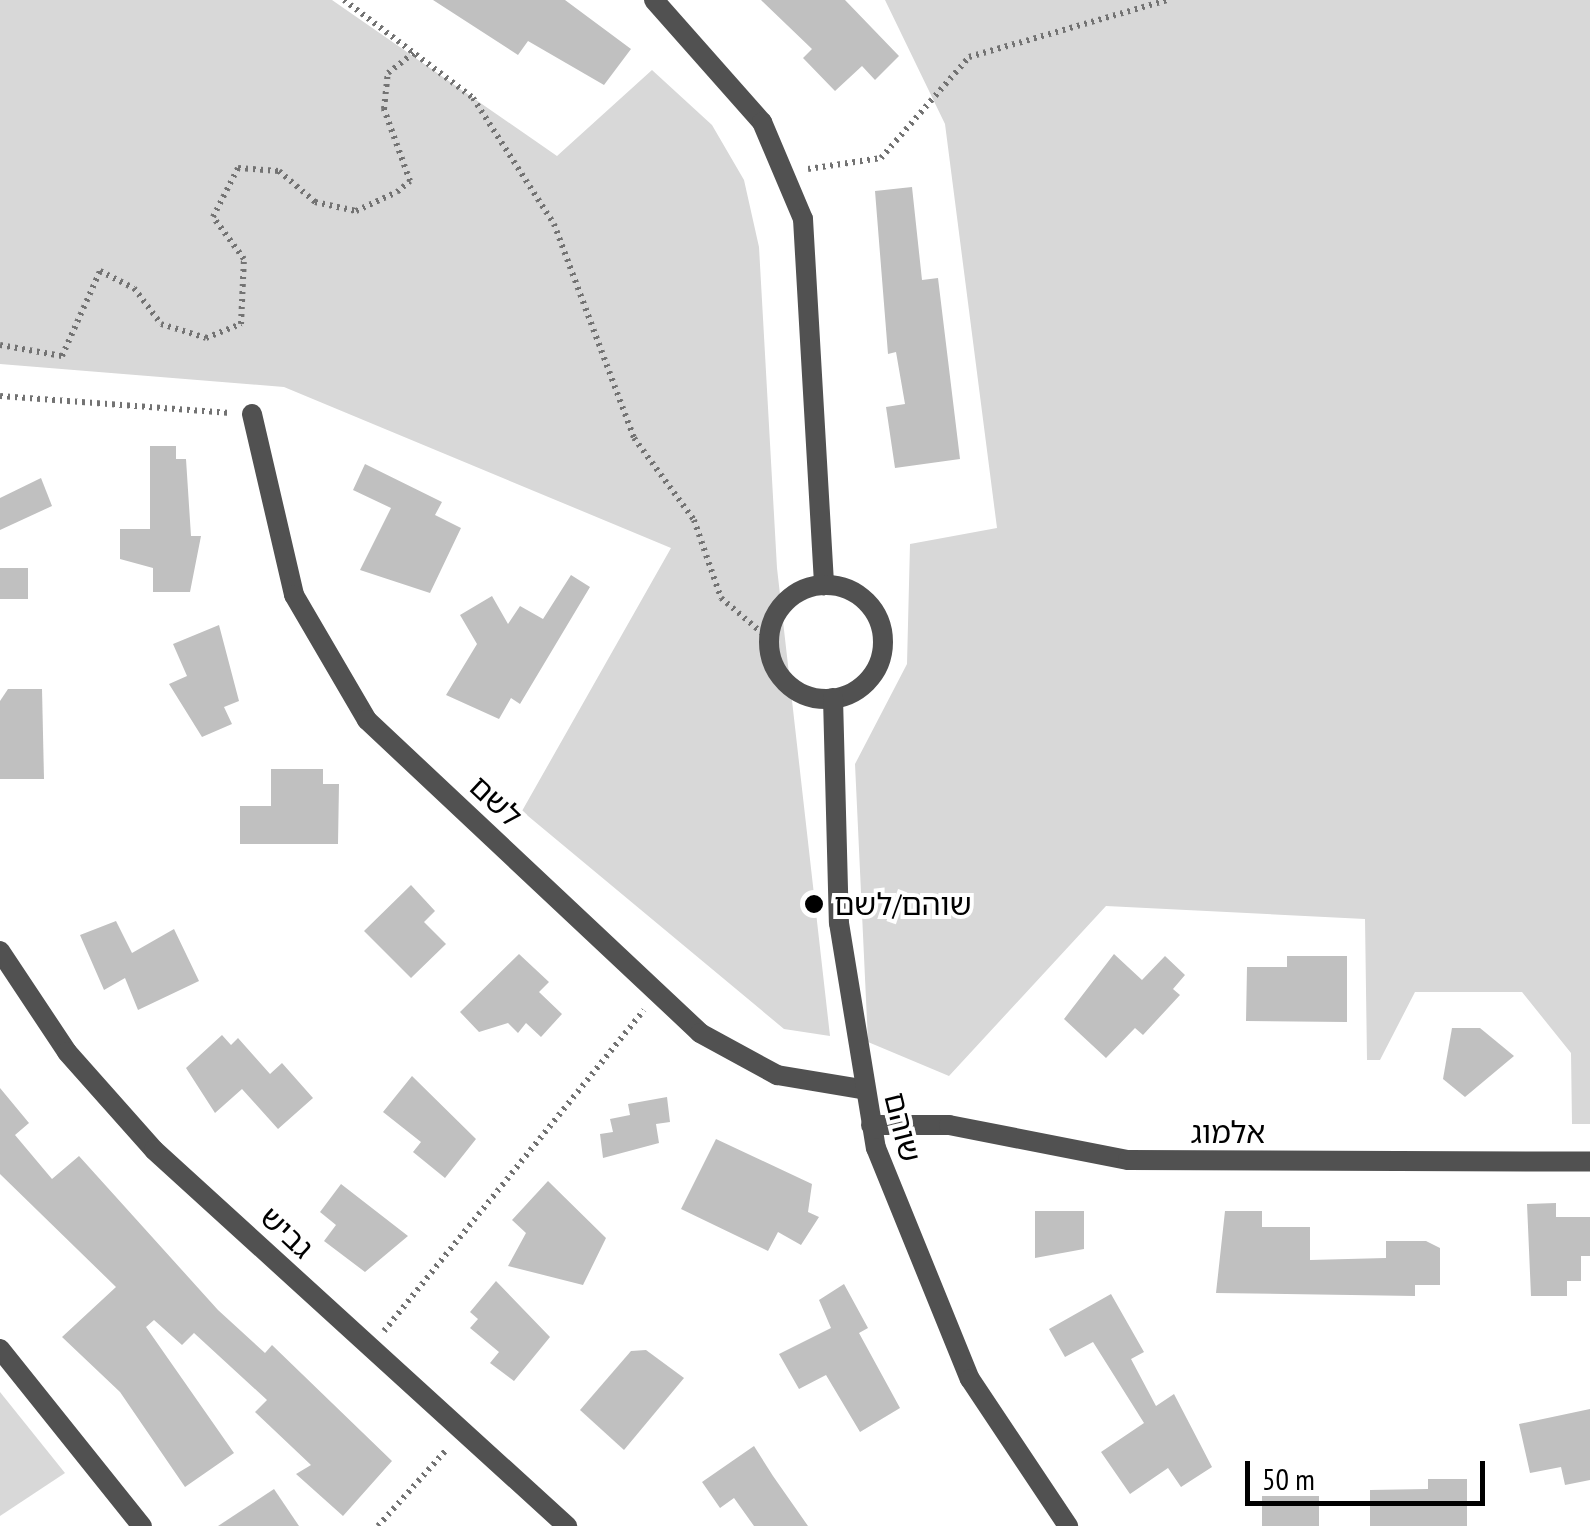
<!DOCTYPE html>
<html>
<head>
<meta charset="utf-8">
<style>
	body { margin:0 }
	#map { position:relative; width:1590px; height:1526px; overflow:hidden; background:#fff; font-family:"PT Sans Narrow","Noto Sans Hebrew",sans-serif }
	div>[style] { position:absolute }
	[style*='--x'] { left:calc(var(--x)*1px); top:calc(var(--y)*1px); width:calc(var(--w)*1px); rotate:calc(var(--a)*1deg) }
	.green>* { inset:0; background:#d8d8d8 }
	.building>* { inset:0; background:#c0c0c0; transform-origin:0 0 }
	.path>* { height:6px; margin-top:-3px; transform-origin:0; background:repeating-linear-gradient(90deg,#737373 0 2.5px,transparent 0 7.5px) }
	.minor>* { height:20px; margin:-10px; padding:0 10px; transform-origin:10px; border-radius:10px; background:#515151 }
	.tertiary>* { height:20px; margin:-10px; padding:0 10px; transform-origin:10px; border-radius:10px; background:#515151 }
	.tertiary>.ring { margin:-10px; padding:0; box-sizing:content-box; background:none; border:20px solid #515151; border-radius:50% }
	.dots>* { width:28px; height:28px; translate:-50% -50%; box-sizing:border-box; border:5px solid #fff; border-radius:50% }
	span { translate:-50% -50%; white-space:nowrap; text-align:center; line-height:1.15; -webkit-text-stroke:8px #fff; paint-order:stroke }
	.street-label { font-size:30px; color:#000 }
	.poi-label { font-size:30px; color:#000 }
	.left { translate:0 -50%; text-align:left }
	.scale { position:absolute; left:1245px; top:1461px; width:240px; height:45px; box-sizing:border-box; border:5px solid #000; border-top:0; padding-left:12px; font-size:30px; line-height:35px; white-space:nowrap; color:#000; -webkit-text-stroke:8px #fff; paint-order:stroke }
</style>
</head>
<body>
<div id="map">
	<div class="green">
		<div style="clip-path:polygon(0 0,332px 0,557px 156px,652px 70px,712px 125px,744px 180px,759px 247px,777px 568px,830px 1036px,784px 1029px,522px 811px,671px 548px,284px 387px,0 364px)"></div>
		<div style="clip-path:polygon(885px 0,1590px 0,1590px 1124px,1572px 1124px,1571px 1053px,1522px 992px,1415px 992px,1380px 1060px,1367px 1060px,1365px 919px,1106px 906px,949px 1076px,868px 1042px,855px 764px,907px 664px,910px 544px,997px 528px,945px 124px)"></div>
		<div style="clip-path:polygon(0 1392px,65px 1473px,0 1516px)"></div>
	</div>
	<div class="building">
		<div style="clip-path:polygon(433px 0,565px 0,631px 49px,604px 85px,528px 41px,518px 55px)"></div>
		<div style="clip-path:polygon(761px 0,845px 0,899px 56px,875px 80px,862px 66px,835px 91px,803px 58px,812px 49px)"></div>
		<div style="clip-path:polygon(912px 187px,922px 280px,938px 278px,960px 459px,895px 468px,886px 407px,905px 404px,896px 352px,888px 354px,875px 191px)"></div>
		<div style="clip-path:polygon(150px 446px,176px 446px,176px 459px,186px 459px,191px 536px,201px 536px,190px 592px,153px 592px,153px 568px,120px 559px,120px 529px,150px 529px)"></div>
		<div style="clip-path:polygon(365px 464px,442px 502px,435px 515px,461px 528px,430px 593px,360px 570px,391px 508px,353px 490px)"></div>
		<div style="clip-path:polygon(41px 478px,52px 506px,0 530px,0 498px)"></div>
		<div style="left:0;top:568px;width:28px;height:31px"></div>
		<div style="clip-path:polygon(571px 575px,590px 587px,520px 704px,511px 698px,499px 719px,446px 695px,477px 644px,460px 615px,492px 596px,508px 624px,520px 606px,543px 619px)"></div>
		<div style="clip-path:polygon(219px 625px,239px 701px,224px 707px,232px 724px,202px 737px,169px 684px,187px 676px,173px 644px)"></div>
		<div style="clip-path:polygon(8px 689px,42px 689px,44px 779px,0 779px,0 701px)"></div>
		<div style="clip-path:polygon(271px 769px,323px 769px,323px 784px,339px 784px,338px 844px,240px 844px,240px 806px,271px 806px)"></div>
		<div style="clip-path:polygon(411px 885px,435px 911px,424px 922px,446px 944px,411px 978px,364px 931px)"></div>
		<div style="clip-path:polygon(116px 921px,132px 953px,174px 929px,199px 981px,138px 1010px,125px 978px,104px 990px,80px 935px)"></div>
		<div style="clip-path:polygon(519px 954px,549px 982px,539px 992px,562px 1014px,541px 1037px,526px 1023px,518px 1033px,508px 1023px,479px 1032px,460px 1012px)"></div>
		<div style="clip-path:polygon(1114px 954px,1142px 980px,1165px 956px,1185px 975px,1173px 989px,1180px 995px,1143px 1035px,1135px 1028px,1106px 1058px,1064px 1019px)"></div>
		<div style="clip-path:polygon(1287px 956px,1347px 956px,1347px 1022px,1246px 1021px,1247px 967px,1287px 967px)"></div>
		<div style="clip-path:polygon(1452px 1028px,1480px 1028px,1514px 1056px,1465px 1097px,1443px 1079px)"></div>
		<div style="clip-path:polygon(222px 1035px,231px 1045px,238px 1038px,270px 1074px,282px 1063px,313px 1098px,278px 1129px,242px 1089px,215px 1113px,186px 1068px)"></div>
		<div style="clip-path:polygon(412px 1076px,476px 1139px,445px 1178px,413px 1152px,421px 1142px,383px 1112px)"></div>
		<div style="clip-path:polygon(0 1088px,29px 1123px,15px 1135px,52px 1179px,79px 1156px,218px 1310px,265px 1353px,272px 1345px,392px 1461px,343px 1516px,296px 1474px,311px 1465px,255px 1412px,267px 1400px,194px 1333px,182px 1345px,154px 1320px,146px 1327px,234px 1453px,185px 1487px,120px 1392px,62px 1337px,116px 1287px,0 1174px)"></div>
		<div style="clip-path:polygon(667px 1097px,670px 1122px,656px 1124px,659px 1143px,603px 1158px,600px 1134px,613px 1132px,610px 1119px,630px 1115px,628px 1104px)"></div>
		<div style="clip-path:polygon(716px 1139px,812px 1184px,808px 1212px,819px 1217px,801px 1245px,778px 1232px,768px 1251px,681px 1209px)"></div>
		<div style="clip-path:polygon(548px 1181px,606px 1238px,583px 1285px,508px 1266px,526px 1233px,512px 1220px)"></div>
		<div style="clip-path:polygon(341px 1184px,408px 1236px,365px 1272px,324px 1241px,336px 1225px,320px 1212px)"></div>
		<div style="clip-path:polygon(1556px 1203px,1556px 1217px,1590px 1217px,1590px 1256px,1581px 1256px,1581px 1281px,1567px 1281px,1567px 1296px,1531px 1296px,1527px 1204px)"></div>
		<div style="clip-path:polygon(1035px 1211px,1084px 1211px,1084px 1249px,1035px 1258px)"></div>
		<div style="clip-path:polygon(1225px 1211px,1262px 1211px,1262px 1227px,1310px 1227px,1310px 1260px,1386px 1258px,1386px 1241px,1426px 1241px,1440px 1248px,1440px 1285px,1415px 1285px,1415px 1296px,1216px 1293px)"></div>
		<div style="clip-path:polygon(496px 1281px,550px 1337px,514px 1381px,490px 1363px,499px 1352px,470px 1328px,478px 1319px,470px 1312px)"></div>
		<div style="clip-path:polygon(844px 1284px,868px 1328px,859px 1333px,900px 1408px,860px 1432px,826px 1375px,799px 1389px,779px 1354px,831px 1328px,819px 1300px)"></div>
		<div style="clip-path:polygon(1111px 1294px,1144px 1352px,1131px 1359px,1156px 1406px,1174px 1394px,1212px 1467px,1181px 1487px,1168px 1468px,1130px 1494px,1101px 1452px,1144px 1423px,1093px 1342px,1065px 1357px,1049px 1329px)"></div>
		<div style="clip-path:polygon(646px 1350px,684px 1378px,624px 1450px,580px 1410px,631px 1351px)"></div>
		<div style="clip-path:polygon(1590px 1409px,1590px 1480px,1565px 1485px,1561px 1467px,1530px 1473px,1519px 1424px)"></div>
		<div style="clip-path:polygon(754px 1446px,773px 1476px,808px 1526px,754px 1526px,734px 1498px,720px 1508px,702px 1482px)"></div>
		<div style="clip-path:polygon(1428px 1479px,1467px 1479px,1467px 1526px,1370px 1526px,1370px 1490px,1428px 1489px)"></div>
		<div style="clip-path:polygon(274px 1489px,299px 1526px,218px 1526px)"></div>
		<div style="left:1262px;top:1496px;width:57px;height:30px"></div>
	</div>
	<div class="path">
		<div style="--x:344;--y:0;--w:162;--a:37.2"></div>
		<div style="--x:473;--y:98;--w:150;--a:57.3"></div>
		<div style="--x:554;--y:224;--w:228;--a:69.5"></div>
		<div style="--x:634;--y:438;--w:102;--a:53.8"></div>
		<div style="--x:694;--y:520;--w:83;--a:70.9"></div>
		<div style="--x:721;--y:598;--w:62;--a:40.4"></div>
		<div style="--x:808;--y:169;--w:74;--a:-8.6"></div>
		<div style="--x:881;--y:158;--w:134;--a:-48.9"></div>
		<div style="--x:969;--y:57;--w:207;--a:-16"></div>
		<div style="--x:0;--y:345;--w:63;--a:10.1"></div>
		<div style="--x:62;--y:356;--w:93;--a:-65.9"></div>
		<div style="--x:100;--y:271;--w:38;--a:27"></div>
		<div style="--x:134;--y:288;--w:45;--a:53.1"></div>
		<div style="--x:161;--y:324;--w:47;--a:17.3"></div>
		<div style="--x:206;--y:338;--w:38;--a:-22"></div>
		<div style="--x:241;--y:324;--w:65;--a:-87.4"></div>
		<div style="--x:244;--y:259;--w:52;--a:-126.4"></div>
		<div style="--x:213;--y:217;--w:55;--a:-63"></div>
		<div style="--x:238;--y:168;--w:41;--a:4.2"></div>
		<div style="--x:279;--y:171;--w:48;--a:40.7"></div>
		<div style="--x:315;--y:202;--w:42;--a:12.4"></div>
		<div style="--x:356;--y:211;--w:45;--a:-24.9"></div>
		<div style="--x:397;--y:192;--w:17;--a:-40"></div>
		<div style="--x:410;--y:181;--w:77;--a:-109.9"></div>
		<div style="--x:384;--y:109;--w:36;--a:-84"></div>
		<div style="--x:388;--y:73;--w:33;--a:-38"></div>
		<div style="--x:0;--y:396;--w:231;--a:4.2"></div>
		<div style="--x:384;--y:1331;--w:413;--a:-51"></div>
		<div style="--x:378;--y:1526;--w:103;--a:-48.1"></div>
	</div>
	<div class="minor">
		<div style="--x:654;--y:0;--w:163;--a:48.5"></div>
		<div style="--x:762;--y:122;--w:105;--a:67.1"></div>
		<div style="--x:803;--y:219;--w:367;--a:86.7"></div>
		<div style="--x:252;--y:414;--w:186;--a:76.9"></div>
		<div style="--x:294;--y:595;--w:145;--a:59.7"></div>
		<div style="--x:367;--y:720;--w:457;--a:43.2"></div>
		<div style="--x:700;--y:1033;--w:88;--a:28.6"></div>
		<div style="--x:777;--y:1075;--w:86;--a:9.4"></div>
		<div style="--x:0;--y:951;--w:121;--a:56.4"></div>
		<div style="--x:67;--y:1052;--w:131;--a:48.4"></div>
		<div style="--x:154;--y:1150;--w:559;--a:42.32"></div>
		<div style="--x:871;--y:1125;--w:78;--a:0"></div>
		<div style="--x:949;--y:1125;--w:182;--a:11.1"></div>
		<div style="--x:1128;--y:1160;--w:462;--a:0.2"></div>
		<div style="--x:0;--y:1349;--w:227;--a:51.3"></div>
	</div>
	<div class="tertiary">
		<div class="ring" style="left:769px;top:585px;width:94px;height:94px"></div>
		<div style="--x:833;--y:698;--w:225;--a:88.5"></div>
		<div style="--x:839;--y:923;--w:228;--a:80.7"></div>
		<div style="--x:876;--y:1148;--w:249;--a:67.9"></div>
		<div style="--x:970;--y:1379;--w:177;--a:56.3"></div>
	</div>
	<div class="dots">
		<div style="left:814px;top:904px;background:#000"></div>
	</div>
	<div class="street-label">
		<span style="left:496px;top:801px;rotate:43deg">לשם</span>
		<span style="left:903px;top:1127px;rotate:76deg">שוהם</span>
		<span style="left:1228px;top:1132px">אלמוג</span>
		<span style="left:287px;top:1232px;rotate:43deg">גביש</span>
	</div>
	<div class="poi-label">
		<span class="left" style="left:834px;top:904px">שוהם/לשם</span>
	</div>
	<div class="scale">50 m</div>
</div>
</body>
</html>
